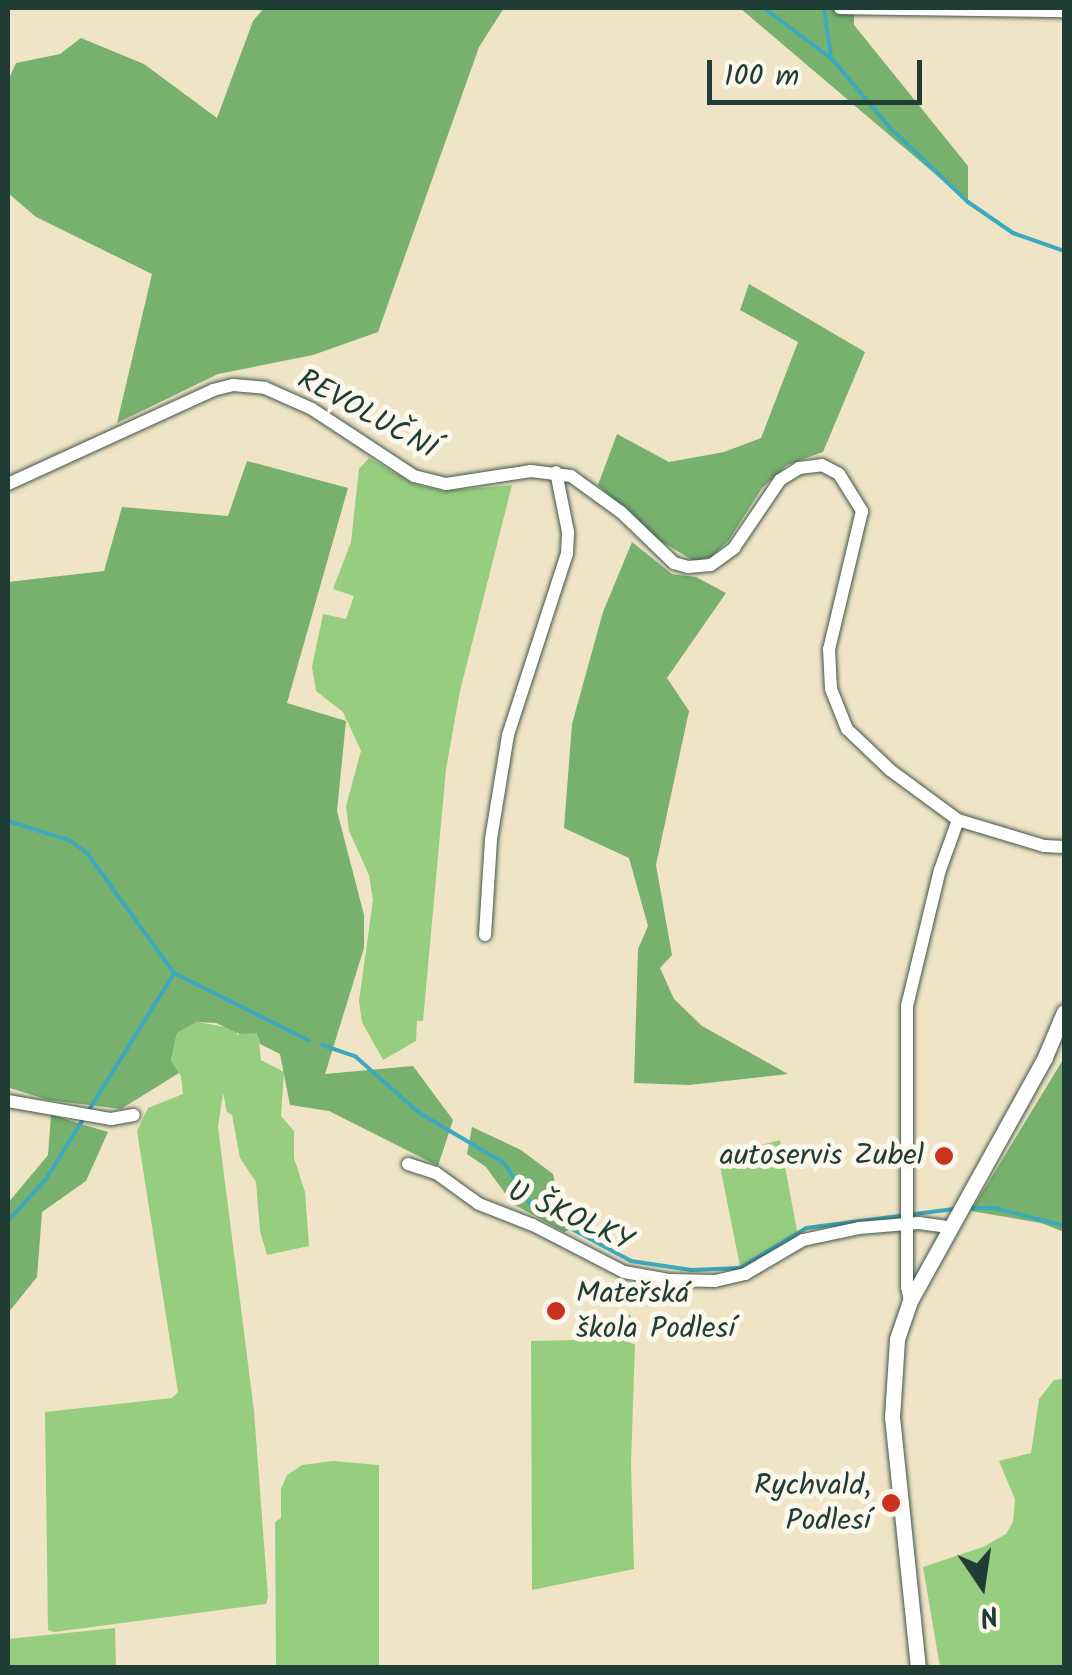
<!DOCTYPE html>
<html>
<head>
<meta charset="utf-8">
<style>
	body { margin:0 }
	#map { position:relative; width:1072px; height:1675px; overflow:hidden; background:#f0e4c6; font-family:Kalam,sans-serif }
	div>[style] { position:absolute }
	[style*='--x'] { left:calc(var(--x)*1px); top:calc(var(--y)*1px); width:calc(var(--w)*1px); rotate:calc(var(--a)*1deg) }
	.green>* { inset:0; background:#96cd7f }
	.forest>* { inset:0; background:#78b06e }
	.stream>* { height:4px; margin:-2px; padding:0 2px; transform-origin:2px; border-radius:2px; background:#3da9bc }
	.roads { filter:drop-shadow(0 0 2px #3e564a) drop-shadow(0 0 2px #3e564a) }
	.minor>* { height:12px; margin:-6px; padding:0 6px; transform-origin:6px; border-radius:6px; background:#fff }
	.tertiary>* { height:15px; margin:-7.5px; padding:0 7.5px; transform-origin:7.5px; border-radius:7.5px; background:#fff }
	.dots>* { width:28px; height:28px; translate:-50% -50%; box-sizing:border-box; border:5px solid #fbf7ec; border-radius:50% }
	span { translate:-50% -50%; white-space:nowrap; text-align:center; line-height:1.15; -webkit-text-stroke:10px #fbf7ec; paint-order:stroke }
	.street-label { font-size:30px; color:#1f3d34 }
	.poi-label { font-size:30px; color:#1f3d34 }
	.right { translate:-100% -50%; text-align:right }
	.left { translate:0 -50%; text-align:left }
	.frame { position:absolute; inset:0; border:10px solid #1f3d34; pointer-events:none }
	.north { position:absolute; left:932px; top:1535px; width:100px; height:100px; -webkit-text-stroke:8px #fbf7ec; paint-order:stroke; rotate:167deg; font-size:28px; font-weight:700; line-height:40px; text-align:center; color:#1f3d34 }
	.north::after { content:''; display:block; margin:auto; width:35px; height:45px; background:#1f3d34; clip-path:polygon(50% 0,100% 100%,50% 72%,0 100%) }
	.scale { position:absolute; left:707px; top:60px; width:215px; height:45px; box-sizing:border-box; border:5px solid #1f3d34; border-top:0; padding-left:12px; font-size:30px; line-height:35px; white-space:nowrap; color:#1f3d34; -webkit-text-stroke:8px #fbf7ec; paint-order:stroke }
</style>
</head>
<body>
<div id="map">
	<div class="green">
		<div style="clip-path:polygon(369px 458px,414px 484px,442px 491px,512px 485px,460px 691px,446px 769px,423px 1021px,417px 1021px,416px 1041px,383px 1060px,362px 1022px,359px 1001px,373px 900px,369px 875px,349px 831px,346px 806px,361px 751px,343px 712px,316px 691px,312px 667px,323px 614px,346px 619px,354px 596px,333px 589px,351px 542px,359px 469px)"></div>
		<div style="clip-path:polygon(197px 1022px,237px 1029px,237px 1035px,247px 1031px,258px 1033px,261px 1060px,284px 1072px,281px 1116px,294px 1131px,294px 1158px,305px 1192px,309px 1246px,267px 1255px,260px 1231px,256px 1182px,240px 1158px,232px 1115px,227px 1112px,223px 1093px,218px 1127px,254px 1411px,268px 1597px,266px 1604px,54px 1632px,48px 1630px,45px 1412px,172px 1398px,178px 1392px,137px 1131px,148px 1108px,183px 1094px,181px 1076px,171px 1060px,177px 1033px)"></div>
		<div style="clip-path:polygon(780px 1140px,798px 1236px,741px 1271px,718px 1156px)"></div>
		<div style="clip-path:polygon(620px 1314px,631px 1315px,630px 1343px,635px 1344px,631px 1464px,634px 1569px,532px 1590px,531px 1341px,618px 1339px)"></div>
		<div style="clip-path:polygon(1064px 1379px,1064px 1667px,940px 1667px,923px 1567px,983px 1547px,1006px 1534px,1013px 1522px,1015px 1499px,999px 1461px,1031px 1453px,1039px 1399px,1054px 1380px)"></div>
		<div style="clip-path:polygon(333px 1461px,379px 1465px,379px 1667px,276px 1667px,275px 1522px,281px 1518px,281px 1489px,287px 1475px,302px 1465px)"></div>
		<div style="clip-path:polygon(115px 1628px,116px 1667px,8px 1667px,8px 1639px)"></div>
	</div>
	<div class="forest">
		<div style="clip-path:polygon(264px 8px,504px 8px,479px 47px,378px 332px,313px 355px,218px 374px,117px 423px,152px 274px,36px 217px,8px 193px,8px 81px,16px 63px,60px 54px,81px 38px,144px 64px,217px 118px,253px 21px)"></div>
		<div style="clip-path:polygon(740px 8px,854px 8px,854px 25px,968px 166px,968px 202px)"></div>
		<div style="clip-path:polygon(749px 284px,865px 352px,823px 452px,787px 465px,762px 488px,729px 540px,711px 557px,694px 561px,654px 537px,598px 485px,617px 434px,669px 462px,724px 452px,761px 438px,798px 342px,740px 310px)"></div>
		<div style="clip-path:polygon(247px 461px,348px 488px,287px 703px,346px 721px,337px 811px,364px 915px,364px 948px,325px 1074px,413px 1066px,453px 1120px,438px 1166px,329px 1111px,290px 1105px,280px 1054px,260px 1044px,257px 1033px,240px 1034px,216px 1023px,197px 1022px,177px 1033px,171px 1060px,179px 1073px,121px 1109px,48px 1100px,10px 1088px,8px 1083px,8px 582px,104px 571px,122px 507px,228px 516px)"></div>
		<div style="clip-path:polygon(632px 542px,672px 574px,696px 577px,726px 593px,667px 678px,689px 711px,656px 865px,672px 955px,660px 968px,674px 999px,702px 1026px,788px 1074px,689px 1085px,634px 1083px,638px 949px,648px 926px,629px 858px,564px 828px,572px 724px,603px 612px)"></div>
		<div style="clip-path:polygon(1064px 1058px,1064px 1232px,1041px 1223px,971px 1211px)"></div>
		<div style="clip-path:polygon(51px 1115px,108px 1132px,86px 1181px,42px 1212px,37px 1277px,8px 1313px,8px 1203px,48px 1155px)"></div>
		<div style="clip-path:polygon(472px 1127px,521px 1150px,553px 1174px,563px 1217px,581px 1226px,564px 1232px,513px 1204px,486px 1167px,467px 1154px)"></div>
	</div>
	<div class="stream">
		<div style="--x:764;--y:8;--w:85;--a:36.9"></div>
		<div style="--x:832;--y:59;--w:92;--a:49.9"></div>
		<div style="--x:891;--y:129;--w:106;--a:43.5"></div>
		<div style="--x:968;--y:202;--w:55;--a:34.6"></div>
		<div style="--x:1013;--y:233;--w:54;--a:19.4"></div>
		<div style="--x:824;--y:8;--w:49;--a:81.9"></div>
		<div style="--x:8;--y:821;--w:66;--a:17.6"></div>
		<div style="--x:71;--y:841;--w:20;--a:37"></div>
		<div style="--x:87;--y:853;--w:148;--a:54.1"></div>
		<div style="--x:174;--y:973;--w:150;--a:26.6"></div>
		<div style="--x:322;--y:1045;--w:36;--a:19"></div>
		<div style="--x:356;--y:1057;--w:83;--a:41.6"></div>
		<div style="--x:418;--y:1112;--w:100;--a:30.7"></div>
		<div style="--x:504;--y:1163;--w:54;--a:57.2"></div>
		<div style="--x:533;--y:1208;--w:111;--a:28.4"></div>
		<div style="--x:631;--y:1261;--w:61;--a:8.5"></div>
		<div style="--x:691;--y:1270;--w:49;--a:-2.3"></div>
		<div style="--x:740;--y:1268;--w:77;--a:-31.2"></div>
		<div style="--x:806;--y:1228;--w:149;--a:-7.3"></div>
		<div style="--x:969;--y:1208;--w:26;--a:0"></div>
		<div style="--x:995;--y:1208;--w:71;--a:14.6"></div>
		<div style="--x:8;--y:1221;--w:57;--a:-47.9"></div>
		<div style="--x:46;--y:1179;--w:243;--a:-58.1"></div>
	</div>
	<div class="roads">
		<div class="minor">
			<div style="--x:840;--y:8;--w:224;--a:0.8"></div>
			<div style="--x:8;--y:484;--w:226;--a:-24.6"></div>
			<div style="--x:213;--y:390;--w:21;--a:-14"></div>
			<div style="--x:233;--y:385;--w:32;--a:5"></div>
			<div style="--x:265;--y:388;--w:51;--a:24.1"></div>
			<div style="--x:312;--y:409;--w:122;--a:33.3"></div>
			<div style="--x:414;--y:476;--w:33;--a:14"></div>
			<div style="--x:446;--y:484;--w:86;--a:-8.7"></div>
			<div style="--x:531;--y:471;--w:40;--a:7.1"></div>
			<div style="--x:571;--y:476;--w:62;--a:35.8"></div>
			<div style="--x:621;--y:512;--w:74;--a:43.9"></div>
			<div style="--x:674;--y:563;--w:15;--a:16"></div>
			<div style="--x:688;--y:567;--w:23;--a:-5"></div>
			<div style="--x:711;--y:565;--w:29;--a:-36"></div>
			<div style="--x:734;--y:548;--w:82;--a:-55.9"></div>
			<div style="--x:780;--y:480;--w:22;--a:-32"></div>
			<div style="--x:799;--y:468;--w:23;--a:-7"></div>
			<div style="--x:822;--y:465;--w:19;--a:28"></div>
			<div style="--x:839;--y:474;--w:44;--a:58.1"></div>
			<div style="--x:862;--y:511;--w:142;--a:103.4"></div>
			<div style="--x:829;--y:649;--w:40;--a:87.1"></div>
			<div style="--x:831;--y:689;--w:43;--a:68.2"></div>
			<div style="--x:847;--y:729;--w:59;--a:43.6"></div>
			<div style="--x:890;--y:770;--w:84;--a:36.3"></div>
			<div style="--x:958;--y:820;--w:90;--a:16.8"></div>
			<div style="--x:1044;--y:846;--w:20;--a:3"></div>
			<div style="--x:485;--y:935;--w:96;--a:-86.4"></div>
			<div style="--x:491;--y:839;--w:105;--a:-80.7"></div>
			<div style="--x:508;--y:735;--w:191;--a:-72"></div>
			<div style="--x:567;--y:553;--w:21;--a:-87"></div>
			<div style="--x:568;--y:532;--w:61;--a:-101.3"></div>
			<div style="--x:8;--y:1101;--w:105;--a:9.9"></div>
			<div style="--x:111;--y:1119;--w:23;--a:-10"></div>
			<div style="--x:408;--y:1164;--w:29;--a:18"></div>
			<div style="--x:436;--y:1173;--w:53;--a:35.8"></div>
			<div style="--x:479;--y:1204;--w:58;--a:21.3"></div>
			<div style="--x:533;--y:1225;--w:102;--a:27.3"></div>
			<div style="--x:624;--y:1272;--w:47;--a:9.9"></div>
			<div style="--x:670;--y:1280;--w:45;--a:1.3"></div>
			<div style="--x:715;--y:1281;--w:31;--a:-13"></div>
			<div style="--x:745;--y:1274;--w:67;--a:-30.4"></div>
			<div style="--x:803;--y:1240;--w:57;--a:-12.1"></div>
			<div style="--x:859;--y:1228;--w:60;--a:-4.8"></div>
			<div style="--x:919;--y:1223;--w:30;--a:8"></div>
			<div style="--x:910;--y:1301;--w:14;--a:-102"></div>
			<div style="--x:907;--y:1287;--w:281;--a:-90"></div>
			<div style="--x:907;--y:1006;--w:140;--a:-76.4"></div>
			<div style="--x:940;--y:870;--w:53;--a:-70.2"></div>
		</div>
		<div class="tertiary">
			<div style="--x:918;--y:1668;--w:252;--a:-95.9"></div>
			<div style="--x:892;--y:1417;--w:78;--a:-86.3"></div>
			<div style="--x:897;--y:1339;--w:40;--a:-71.1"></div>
			<div style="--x:910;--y:1301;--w:279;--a:-61"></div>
			<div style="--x:1045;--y:1057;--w:49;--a:-67.1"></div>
		</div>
	</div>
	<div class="dots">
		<div style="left:944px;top:1156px;background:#c8321e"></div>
		<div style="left:556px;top:1311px;background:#c8321e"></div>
		<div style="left:891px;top:1503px;background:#c8321e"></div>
	</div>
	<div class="street-label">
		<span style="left:367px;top:415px;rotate:29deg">REVOLUČNÍ</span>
		<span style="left:570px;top:1217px;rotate:24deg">U ŠKOLKY</span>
	</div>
	<div class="poi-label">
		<span class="right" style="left:924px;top:1156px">autoservis Zubel</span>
		<span class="left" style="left:576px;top:1311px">Mateřská<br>škola Podlesí</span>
		<span class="right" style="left:871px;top:1503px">Rychvald,<br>Podlesí</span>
	</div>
	<div class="frame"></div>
	<div class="north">N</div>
	<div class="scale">100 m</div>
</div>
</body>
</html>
